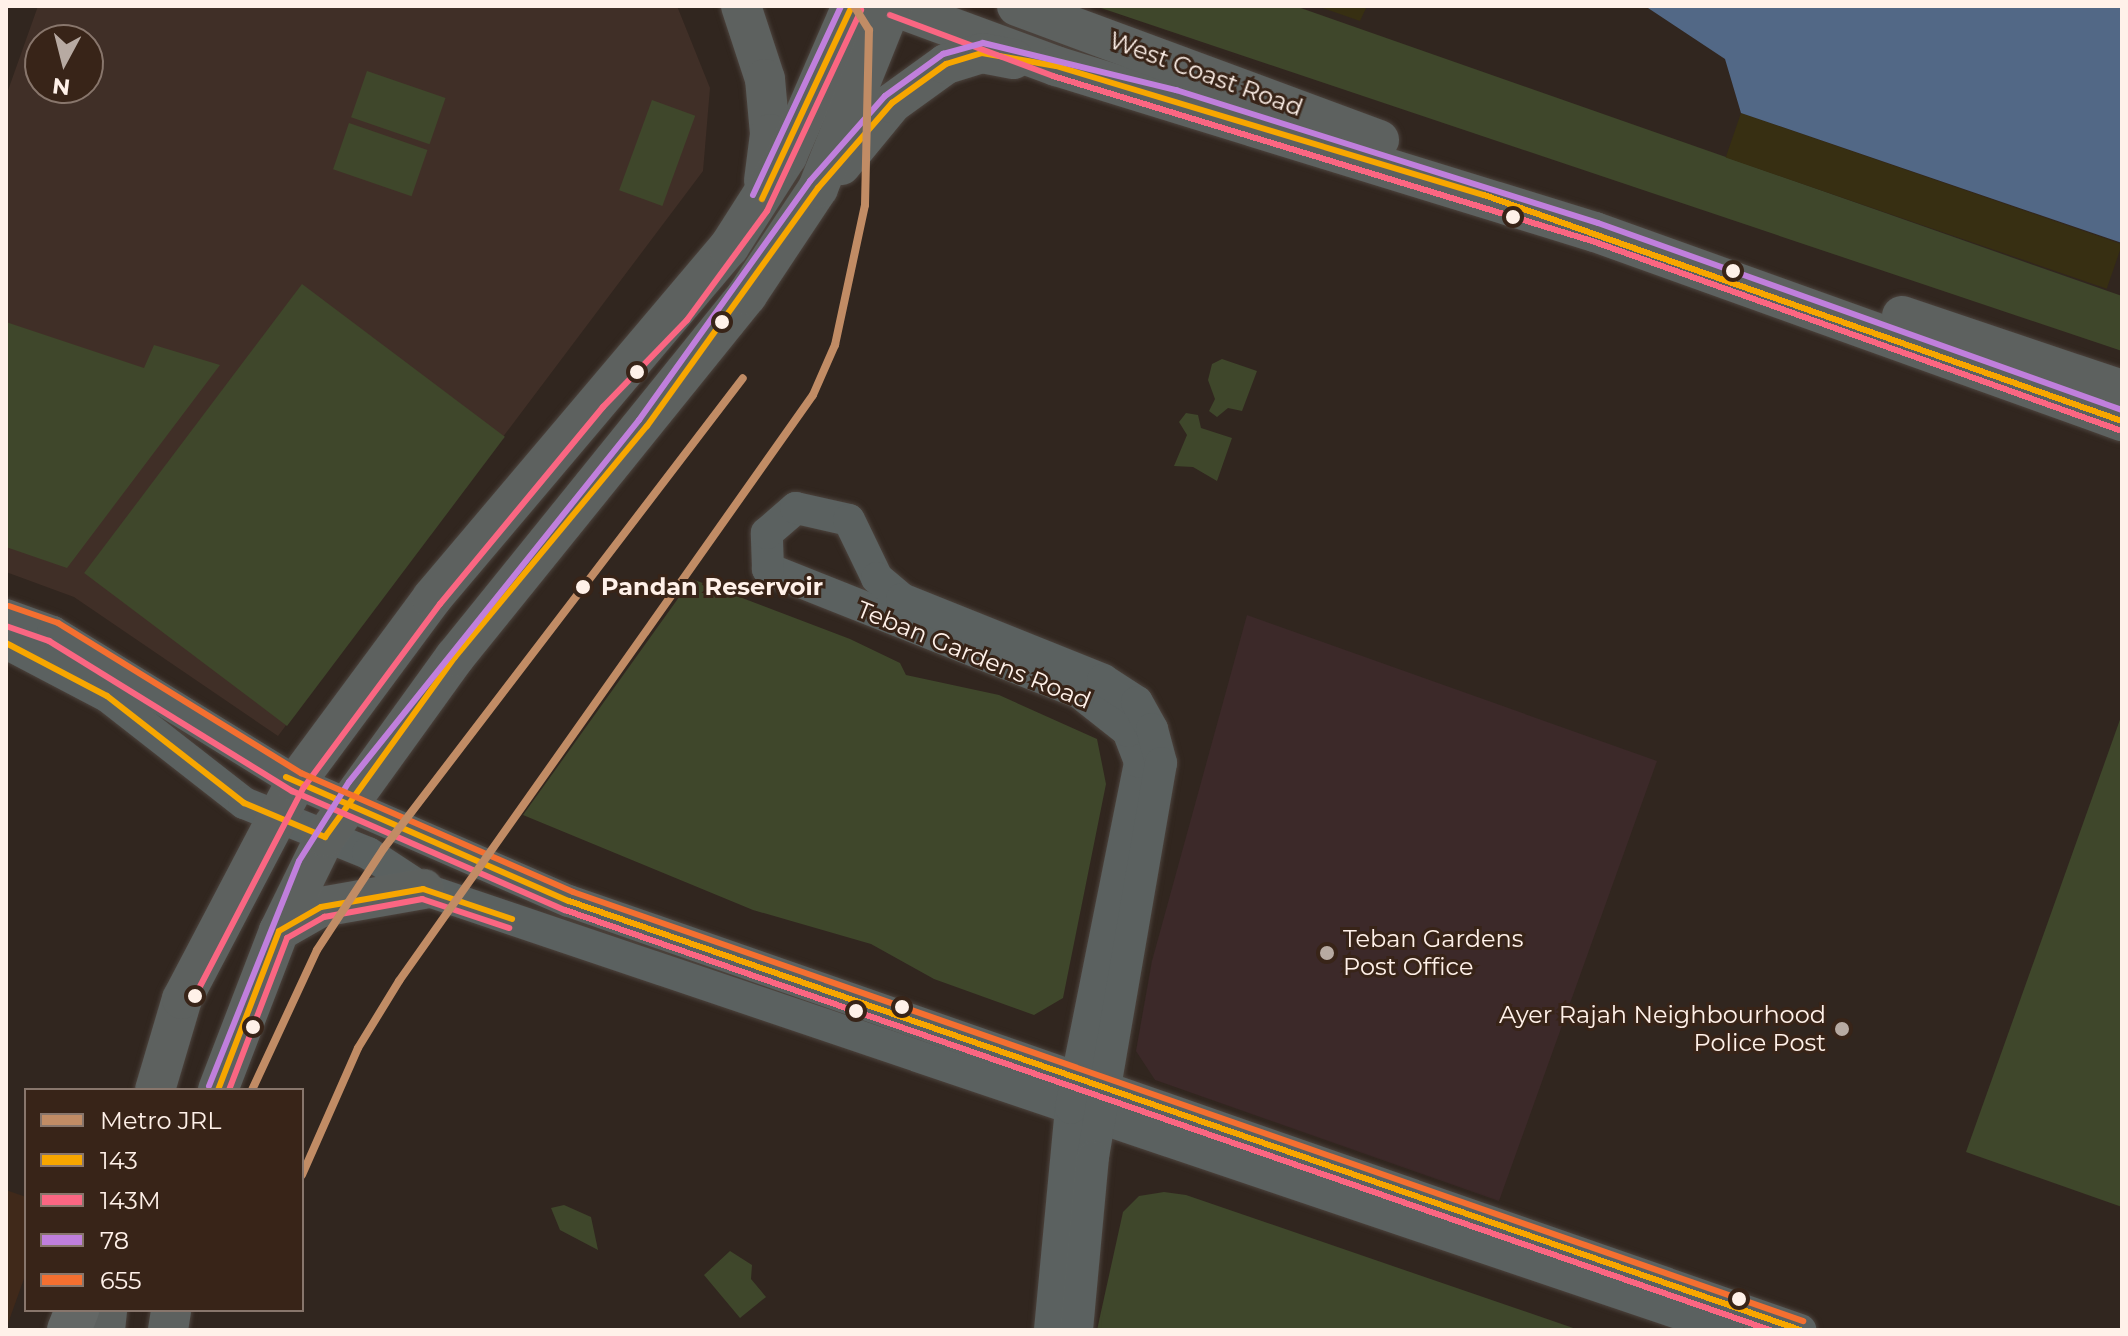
<!DOCTYPE html>
<html>
<head>
<meta charset="utf-8">
<style>
	body { margin:0 }
	#map { position:relative; width:2128px; height:1336px; overflow:hidden; background:#31261f; font-family:Montserrat,sans-serif }
	div>[style] { position:absolute }
	[style*='--x'] { left:calc(var(--x)*1px); top:calc(var(--y)*1px); width:calc(var(--w)*1px); rotate:calc(var(--a)*1deg) }
	.commercial>* { inset:0; background:#3c2929 }
	.built>* { inset:0; background:#40291a }
	.education>* { inset:0; background:#402f27 }
	.green>* { inset:0; background:#3f472b; transform-origin:0 0 }
	.sand>* { inset:0; background:#372f12; transform-origin:0 0 }
	.water>* { inset:0; background:#526886 }
	.roads { filter:drop-shadow(0 0 2px #4c433d) drop-shadow(0 0 2px #4c433d) }
	.minor>* { height:32px; margin:-16px; padding:0 16px; transform-origin:16px; border-radius:16px; background:#5b6160 }
	.major>* { height:40px; margin:-20px; padding:0 20px; transform-origin:20px; border-radius:20px; background:#5d615f }
	.highway>* { height:44px; margin:-22px; padding:0 22px; transform-origin:22px; border-radius:22px; background:#636765 }
	.bus-1>* { height:6px; margin:-3px; padding:0 3px; transform-origin:3px; border-radius:3px; background:#f7a600 }
	.bus-2>* { height:6px; margin:-3px; padding:0 3px; transform-origin:3px; border-radius:3px; background:#fa6682 }
	.bus-3>* { height:6px; margin:-3px; padding:0 3px; transform-origin:3px; border-radius:3px; background:#c07fdc }
	.bus-4>* { height:6px; margin:-3px; padding:0 3px; transform-origin:3px; border-radius:3px; background:#f46f30 }
	.metro-1>* { height:8px; margin:-4px; padding:0 4px; transform-origin:4px; border-radius:4px; background:#c18c65 }
	.dots>* { width:22px; height:22px; translate:-50% -50%; box-sizing:border-box; border:4px solid #382418; border-radius:50% }
	span { translate:-50% -50%; white-space:nowrap; text-align:center; line-height:1.15; -webkit-text-stroke:6px #382418; paint-order:stroke }
	.street-label { font-size:24px; color:#fff1e9 }
	.stop-label { font-size:24px; color:#fff1e9; font-weight:700 }
	.left { translate:0 -50%; text-align:left }
	.poi-label { font-size:24px; color:#fff1e9 }
	.right { translate:-100% -50%; text-align:right }
	.frame { position:absolute; inset:0; border:8px solid #fff1e9; pointer-events:none }
	.legend { position:absolute; left:24px; top:1088px; width:280px; height:224px; box-sizing:border-box; background:#382418; border:2px solid #88766c; margin:0; padding:10px 14px; list-style:none; font-size:24px; color:#fff1e9 }
	.legend li { display:flex; align-items:center; gap:16px; height:40px }
	.legend b { width:40px; border:2px solid #88766c }
	.north { position:absolute; left:24px; top:24px; width:80px; height:80px; box-sizing:border-box; background:#382418; border:2px solid #88766c; border-radius:50%; rotate:187deg; font-size:22px; font-weight:700; line-height:32px; text-align:center; color:#fff1e9 }
	.north::after { content:''; display:block; margin:auto; width:28px; height:36px; background:#b7aaa2; clip-path:polygon(50% 0,100% 100%,50% 72%,0 100%) }
</style>
</head>
<body>
<div id="map">
	<div class="commercial">
		<div style="clip-path:polygon(1247px 615px,1657px 761px,1499px 1201px,1155px 1080px,1136px 1051px,1152px 961px)"></div>
	</div>
	<div class="built">
		<div style="clip-path:polygon(6px 1190px,26px 1197px,26px 1273px,6px 1329px)"></div>
	</div>
	<div class="education">
		<div style="clip-path:polygon(evenodd,38px 6px,677px 6px,710px 88px,703px 171px,278px 736px,74px 597px,6px 572px,6px 96px,38px 6px,40px 40px,88px 40px,88px 88px,40px 88px,40px 40px)"></div>
	</div>
	<div class="green">
		<div style="clip-path:polygon(1095px 6px,1295px 6px,2122px 296px,2122px 351px)"></div>
		<div style="left:367px;top:71px;width:83px;height:49px;rotate:19deg"></div>
		<div style="left:652px;top:100px;width:46px;height:96px;rotate:20deg"></div>
		<div style="left:349px;top:123px;width:83px;height:49px;rotate:19deg"></div>
		<div style="left:302px;top:284px;width:254px;height:362px;rotate:37deg"></div>
		<div style="clip-path:polygon(6px 322px,144px 368px,154px 345px,220px 365px,67px 568px,6px 547px)"></div>
		<div style="clip-path:polygon(1222px 359px,1257px 371px,1242px 411px,1228px 408px,1217px 417px,1209px 411px,1215px 399px,1208px 380px,1212px 364px)"></div>
		<div style="clip-path:polygon(1186px 413px,1198px 415px,1201px 428px,1232px 438px,1217px 481px,1193px 467px,1174px 466px,1187px 435px,1179px 422px)"></div>
		<div style="clip-path:polygon(692px 579px,850px 639px,900px 663px,906px 675px,999px 695px,1097px 739px,1106px 784px,1063px 998px,1034px 1015px,934px 979px,871px 944px,753px 910px,523px 815px)"></div>
		<div style="clip-path:polygon(2122px 714px,2122px 1207px,1966px 1152px)"></div>
		<div style="clip-path:polygon(1164px 1192px,1186px 1195px,1579px 1330px,1097px 1330px,1123px 1212px,1139px 1196px)"></div>
		<div style="clip-path:polygon(564px 1205px,591px 1217px,598px 1250px,560px 1230px,551px 1208px)"></div>
		<div style="clip-path:polygon(730px 1251px,752px 1265px,751px 1279px,766px 1297px,740px 1318px,704px 1275px)"></div>
	</div>
	<div class="sand">
		<div style="clip-path:polygon(1317px 6px,1367px 6px,1360px 21px)"></div>
		<div style="left:1741px;top:113px;width:403px;height:47px;rotate:19deg"></div>
	</div>
	<div class="water">
		<div style="clip-path:polygon(1645px 6px,2122px 6px,2122px 243px,1741px 113px,1725px 59px)"></div>
	</div>
	<div class="roads">
		<div class="minor">
			<div style="--x:6;--y:615;--w:50;--a:19.9"></div>
			<div style="--x:53;--y:632;--w:286;--a:31.7"></div>
			<div style="--x:296;--y:782;--w:298;--a:23.6"></div>
			<div style="--x:569;--y:901;--w:1304;--a:19.21"></div>
			<div style="--x:6;--y:643;--w:114;--a:27.7"></div>
			<div style="--x:107;--y:696;--w:174;--a:38"></div>
			<div style="--x:244;--y:803;--w:134;--a:22"></div>
			<div style="--x:368;--y:853;--w:66;--a:33.2"></div>
			<div style="--x:423;--y:889;--w:1377;--a:18.67"></div>
			<div style="--x:1050;--y:1330;--w:223;--a:-84.6"></div>
			<div style="--x:1071;--y:1108;--w:353;--a:-78.7"></div>
			<div style="--x:1140;--y:762;--w:33;--a:-111"></div>
			<div style="--x:1128;--y:731;--w:61;--a:-141.6"></div>
			<div style="--x:1080;--y:693;--w:336;--a:-158.3"></div>
			<div style="--x:768;--y:569;--w:36;--a:-92"></div>
			<div style="--x:767;--y:533;--w:38;--a:-41"></div>
			<div style="--x:796;--y:508;--w:54;--a:12.8"></div>
			<div style="--x:849;--y:520;--w:64;--a:64.2"></div>
			<div style="--x:877;--y:578;--w:33;--a:40"></div>
			<div style="--x:902;--y:599;--w:217;--a:21.9"></div>
			<div style="--x:1103;--y:680;--w:40;--a:32.9"></div>
			<div style="--x:1137;--y:702;--w:31;--a:61"></div>
			<div style="--x:1152;--y:729;--w:35;--a:75"></div>
			<div style="--x:1161;--y:763;--w:400;--a:99.8"></div>
			<div style="--x:1093;--y:1157;--w:174;--a:95.3"></div>
		</div>
		<div class="major">
			<div style="--x:741;--y:6;--w:77;--a:71.8"></div>
			<div style="--x:765;--y:79;--w:55;--a:84.8"></div>
			<div style="--x:770;--y:134;--w:47;--a:97.3"></div>
			<div style="--x:893;--y:6;--w:174;--a:20.2"></div>
			<div style="--x:1056;--y:66;--w:564;--a:17.12"></div>
			<div style="--x:1595;--y:232;--w:560;--a:19.73"></div>
			<div style="--x:1017;--y:6;--w:386;--a:20.3"></div>
			<div style="--x:841;--y:165;--w:80;--a:-50.6"></div>
			<div style="--x:892;--y:103;--w:67;--a:-35.8"></div>
			<div style="--x:946;--y:64;--w:38;--a:-17"></div>
			<div style="--x:982;--y:53;--w:32;--a:11"></div>
			<div style="--x:1902;--y:316;--w:232;--a:18.6"></div>
			<div style="--x:279;--y:931;--w:48;--a:-29.7"></div>
			<div style="--x:321;--y:907;--w:104;--a:-10"></div>
			<div style="--x:155;--y:1090;--w:95;--a:-73.5"></div>
			<div style="--x:182;--y:999;--w:245;--a:-62.3"></div>
			<div style="--x:296;--y:782;--w:229;--a:-53.5"></div>
			<div style="--x:432;--y:598;--w:460;--a:-49.8"></div>
			<div style="--x:729;--y:247;--w:108;--a:-57.5"></div>
			<div style="--x:787;--y:156;--w:163;--a:-66.6"></div>
			<div style="--x:218;--y:1090;--w:170;--a:-69"></div>
			<div style="--x:279;--y:931;--w:105;--a:-63.9"></div>
			<div style="--x:325;--y:837;--w:222;--a:-54.2"></div>
			<div style="--x:455;--y:657;--w:465;--a:-51.1"></div>
			<div style="--x:747;--y:295;--w:128;--a:-56.4"></div>
			<div style="--x:818;--y:188;--w:196;--a:-68.1"></div>
			<div style="--x:105;--y:1330;--w:20;--a:-84"></div>
			<div style="--x:168;--y:1330;--w:20;--a:-81"></div>
		</div>
		<div class="highway">
			<div style="--x:69;--y:1330;--w:22;--a:-68"></div>
		</div>
	</div>
	<div class="bus-1">
		<div style="--x:762;--y:199;--w:213;--a:-65"></div>
		<div style="--x:6;--y:643;--w:114;--a:27.7"></div>
		<div style="--x:107;--y:696;--w:174;--a:38"></div>
		<div style="--x:244;--y:803;--w:88;--a:22.8"></div>
		<div style="--x:325;--y:837;--w:222;--a:-54.2"></div>
		<div style="--x:455;--y:657;--w:300;--a:-50.3"></div>
		<div style="--x:647;--y:426;--w:293;--a:-54.3"></div>
		<div style="--x:818;--y:188;--w:113;--a:-49"></div>
		<div style="--x:892;--y:103;--w:67;--a:-35.8"></div>
		<div style="--x:946;--y:64;--w:38;--a:-17"></div>
		<div style="--x:982;--y:53;--w:75;--a:10"></div>
		<div style="--x:1056;--y:66;--w:447;--a:16.8"></div>
		<div style="--x:1484;--y:195;--w:677;--a:19.51"></div>
		<div style="--x:286;--y:777;--w:309;--a:23.7"></div>
		<div style="--x:569;--y:901;--w:1304;--a:19.21"></div>
		<div style="--x:218;--y:1090;--w:170;--a:-69"></div>
		<div style="--x:279;--y:931;--w:48;--a:-29.7"></div>
		<div style="--x:321;--y:907;--w:104;--a:-10"></div>
		<div style="--x:423;--y:889;--w:94;--a:18.6"></div>
	</div>
	<div class="bus-2">
		<div style="--x:890;--y:15;--w:174;--a:20.5"></div>
		<div style="--x:1053;--y:76;--w:564;--a:17.02"></div>
		<div style="--x:1592;--y:241;--w:560;--a:19.73"></div>
		<div style="--x:6;--y:626;--w:46;--a:19.2"></div>
		<div style="--x:49;--y:641;--w:286;--a:31.7"></div>
		<div style="--x:292;--y:791;--w:298;--a:23.6"></div>
		<div style="--x:565;--y:910;--w:1276;--a:19.22"></div>
		<div style="--x:195;--y:996;--w:236;--a:-62.5"></div>
		<div style="--x:304;--y:787;--w:228;--a:-53.4"></div>
		<div style="--x:440;--y:604;--w:256;--a:-50.4"></div>
		<div style="--x:603;--y:407;--w:121;--a:-46"></div>
		<div style="--x:687;--y:320;--w:135;--a:-53.7"></div>
		<div style="--x:767;--y:211;--w:222;--a:-64.9"></div>
		<div style="--x:229;--y:1090;--w:163;--a:-69.1"></div>
		<div style="--x:287;--y:938;--w:43;--a:-29.6"></div>
		<div style="--x:324;--y:917;--w:100;--a:-10.4"></div>
		<div style="--x:422;--y:899;--w:92;--a:18.4"></div>
	</div>
	<div class="bus-3">
		<div style="--x:753;--y:195;--w:208;--a:-65"></div>
		<div style="--x:209;--y:1086;--w:242;--a:-68.2"></div>
		<div style="--x:299;--y:861;--w:93;--a:-57.7"></div>
		<div style="--x:349;--y:782;--w:464;--a:-51.3"></div>
		<div style="--x:639;--y:420;--w:294;--a:-54.4"></div>
		<div style="--x:810;--y:181;--w:113;--a:-48.6"></div>
		<div style="--x:885;--y:96;--w:72;--a:-35.9"></div>
		<div style="--x:943;--y:54;--w:41;--a:-15.4"></div>
		<div style="--x:983;--y:43;--w:199;--a:13.7"></div>
		<div style="--x:1176;--y:90;--w:442;--a:17.5"></div>
		<div style="--x:1598;--y:223;--w:556;--a:19.64"></div>
	</div>
	<div class="bus-4">
		<div style="--x:9;--y:606;--w:52;--a:19.1"></div>
		<div style="--x:58;--y:623;--w:286;--a:31.7"></div>
		<div style="--x:301;--y:773;--w:297;--a:23.6"></div>
		<div style="--x:573;--y:892;--w:1303;--a:19.23"></div>
	</div>
	<div class="metro-1">
		<div style="--x:252;--y:1090;--w:154;--a:-65.1"></div>
		<div style="--x:317;--y:950;--w:122;--a:-56.7"></div>
		<div style="--x:384;--y:848;--w:591;--a:-52.63"></div>
		<div style="--x:302;--y:1175;--w:139;--a:-66.2"></div>
		<div style="--x:358;--y:1048;--w:79;--a:-58.5"></div>
		<div style="--x:399;--y:981;--w:717;--a:-54.76"></div>
		<div style="--x:813;--y:395;--w:55;--a:-66.3"></div>
		<div style="--x:835;--y:345;--w:143;--a:-77.9"></div>
		<div style="--x:865;--y:205;--w:175;--a:-88.7"></div>
		<div style="--x:869;--y:30;--w:28;--a:-122"></div>
	</div>
	<div class="dots">
		<div style="left:1513px;top:217px;background:#fff1e9"></div>
		<div style="left:1733px;top:271px;background:#fff1e9"></div>
		<div style="left:722px;top:322px;background:#fff1e9"></div>
		<div style="left:637px;top:372px;background:#fff1e9"></div>
		<div style="left:583px;top:587px;background:#fff1e9"></div>
		<div style="left:1327px;top:953px;background:#b7aaa2"></div>
		<div style="left:195px;top:996px;background:#fff1e9"></div>
		<div style="left:902px;top:1007px;background:#fff1e9"></div>
		<div style="left:856px;top:1011px;background:#fff1e9"></div>
		<div style="left:253px;top:1027px;background:#fff1e9"></div>
		<div style="left:1842px;top:1029px;background:#b7aaa2"></div>
		<div style="left:1739px;top:1299px;background:#fff1e9"></div>
	</div>
	<div class="street-label">
		<span style="left:1206px;top:74px;rotate:20deg">West Coast Road</span>
		<span style="left:974px;top:655px;rotate:22deg">Teban Gardens Road</span>
	</div>
	<div class="stop-label">
		<span class="left" style="left:601px;top:587px">Pandan Reservoir</span>
	</div>
	<div class="poi-label">
		<span class="left" style="left:1343px;top:953px">Teban Gardens<br>Post Office</span>
		<span class="right" style="left:1826px;top:1029px">Ayer Rajah Neighbourhood<br>Police Post</span>
	</div>
	<div class="frame"></div>
	<ul class="legend">
	<li><b style="height:10px;background:#c18c65"></b>Metro JRL</li>
	<li><b style="height:10px;background:#f7a600"></b>143</li>
	<li><b style="height:10px;background:#fa6682"></b>143M</li>
	<li><b style="height:10px;background:#c07fdc"></b>78</li>
	<li><b style="height:10px;background:#f46f30"></b>655</li>
	</ul>
	<div class="north">N</div>
</div>
</body>
</html>
